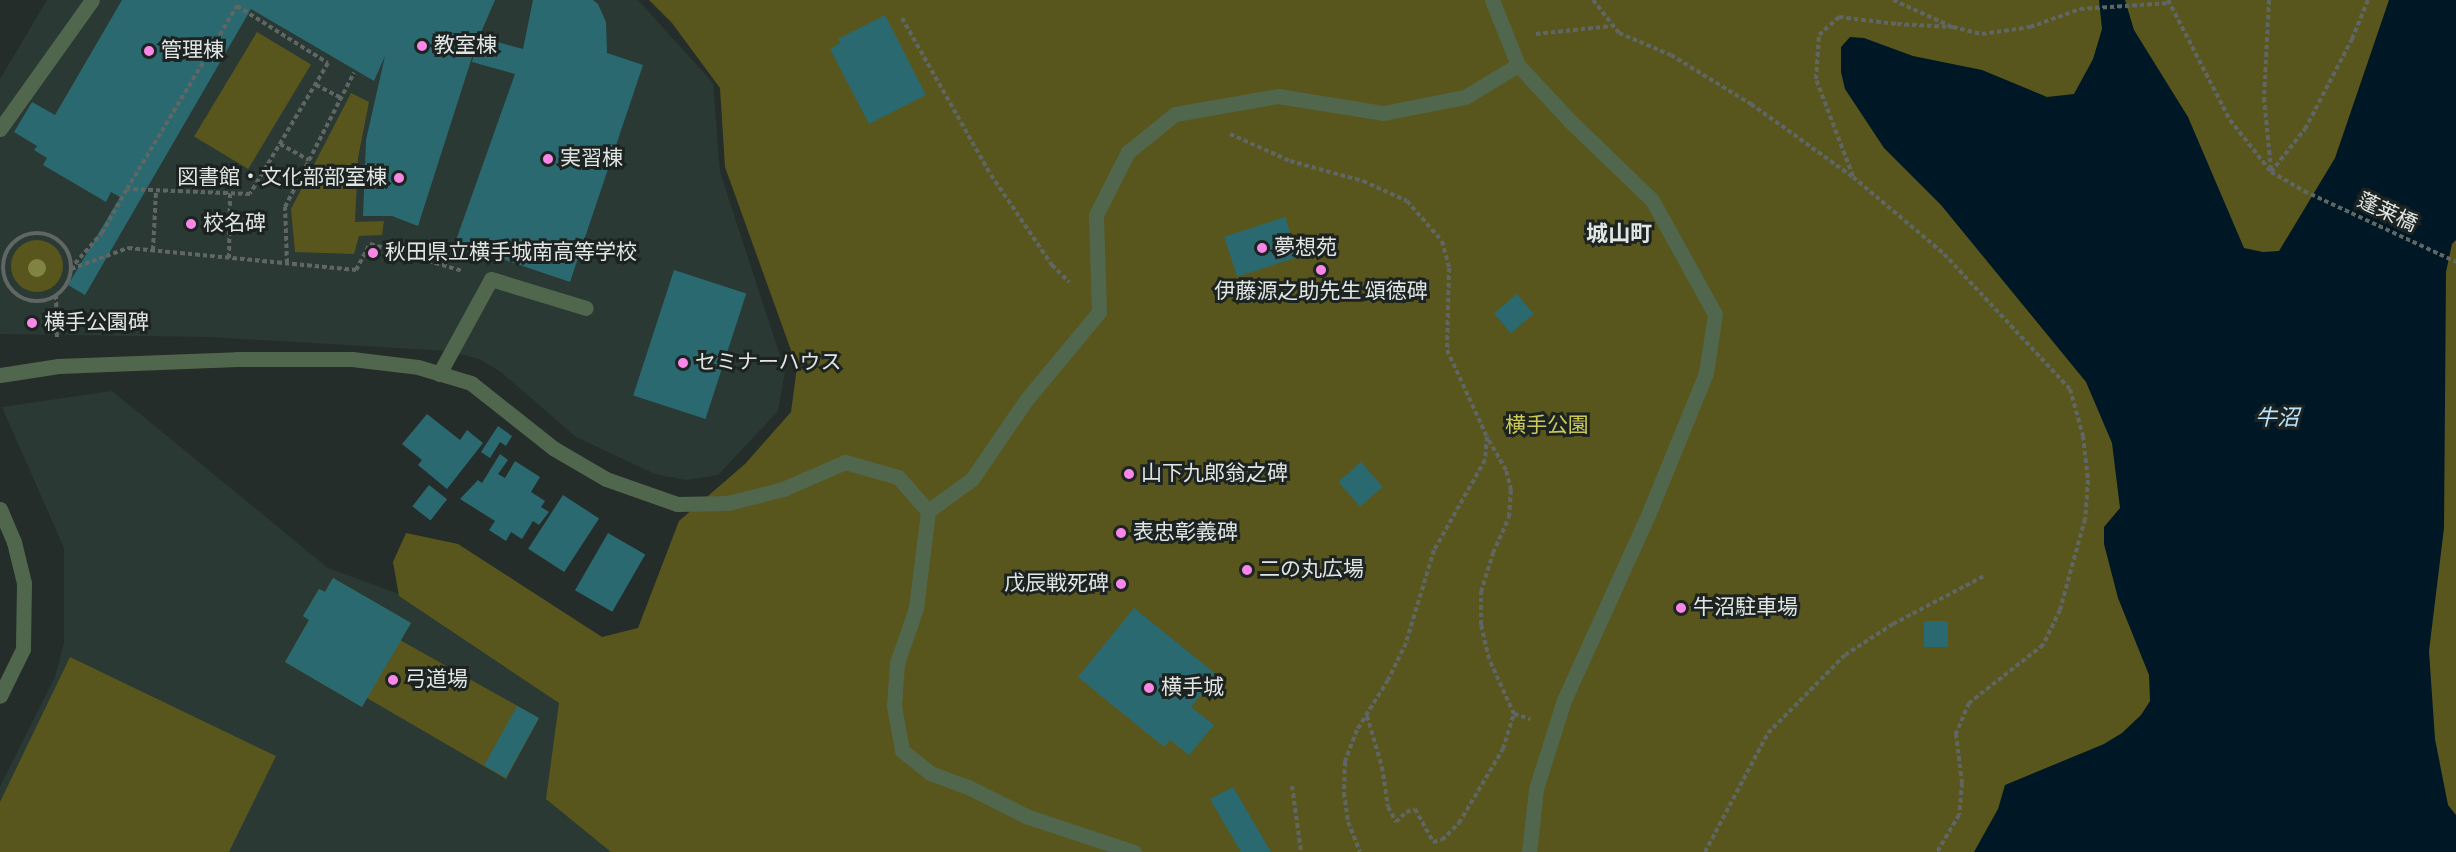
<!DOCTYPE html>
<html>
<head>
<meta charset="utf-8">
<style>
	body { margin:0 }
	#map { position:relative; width:2456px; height:852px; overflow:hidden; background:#252d2a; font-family:"Alegreya Sans","Noto Sans JP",sans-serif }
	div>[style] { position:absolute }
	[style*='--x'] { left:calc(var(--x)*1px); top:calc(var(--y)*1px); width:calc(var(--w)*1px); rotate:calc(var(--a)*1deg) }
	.built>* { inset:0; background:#2a3934 }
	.green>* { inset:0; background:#58561d; transform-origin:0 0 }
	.round { border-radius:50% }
	.water>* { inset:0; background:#001725 }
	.building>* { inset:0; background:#2a6970; transform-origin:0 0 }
	.path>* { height:4px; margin-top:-2px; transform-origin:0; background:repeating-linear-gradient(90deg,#5f6663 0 4.5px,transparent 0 7.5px) }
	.path>.ring { margin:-2px; padding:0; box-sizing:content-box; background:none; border:4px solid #5f6663; border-radius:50% }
	.minor>* { height:15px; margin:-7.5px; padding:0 7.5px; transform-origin:7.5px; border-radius:7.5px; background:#51674d }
	.trees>* { width:18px; height:18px; margin:-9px; border-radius:50%; background:#818342 }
	.dots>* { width:16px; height:16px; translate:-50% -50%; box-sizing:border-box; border:3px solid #1c2321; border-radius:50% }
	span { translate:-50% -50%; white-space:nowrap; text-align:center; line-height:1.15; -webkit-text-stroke:6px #1c2321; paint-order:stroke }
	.poi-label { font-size:21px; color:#e1e6e4 }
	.left { translate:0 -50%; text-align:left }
	.right { translate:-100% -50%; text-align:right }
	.street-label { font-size:21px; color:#e1e6e4 }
	.park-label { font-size:21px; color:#ccca56 }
	.neighbourhood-label { font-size:22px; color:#e1e6e4; font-weight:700 }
	.water-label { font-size:22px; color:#bbe4fe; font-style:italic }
</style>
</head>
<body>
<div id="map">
	<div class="built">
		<div style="clip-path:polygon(47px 0,638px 0,713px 83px,720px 172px,785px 371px,778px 411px,718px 475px,686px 480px,655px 474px,576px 437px,501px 372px,479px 359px,449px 351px,211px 337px,0 334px,0 79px)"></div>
		<div style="clip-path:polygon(112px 391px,328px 568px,624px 677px,740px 852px,0 852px,0 787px,55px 677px,64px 643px,64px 548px,2px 407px)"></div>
	</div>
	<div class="green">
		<div style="clip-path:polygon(649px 0,2456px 0,2456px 852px,611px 852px,546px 799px,559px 703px,399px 596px,393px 562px,406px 533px,458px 544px,602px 637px,638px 628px,679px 521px,745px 464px,791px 412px,797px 367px,725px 167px,720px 88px,672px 23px)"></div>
		<div style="left:257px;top:32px;width:63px;height:122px;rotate:31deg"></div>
		<div style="clip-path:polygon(351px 93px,369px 102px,358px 158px,355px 222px,384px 221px,382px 235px,359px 236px,354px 254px,295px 252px,291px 209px)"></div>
		<div class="round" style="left:11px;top:240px;width:52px;height:52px"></div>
		<div style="clip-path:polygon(333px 578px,411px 623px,400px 640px,539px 718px,506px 779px,367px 698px,362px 707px,285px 662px,309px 620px,303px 616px,319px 589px,325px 592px)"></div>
		<div style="clip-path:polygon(70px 657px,276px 756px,229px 852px,0 852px,0 802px)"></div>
	</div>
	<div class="water">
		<div style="clip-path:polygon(2099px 0,2125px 0,2134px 30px,2188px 117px,2244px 248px,2263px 252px,2279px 251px,2335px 158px,2389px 0,2456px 0,2456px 240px,2452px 244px,2446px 272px,2444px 528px,2429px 651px,2435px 739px,2448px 805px,2456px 815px,2456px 852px,1974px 852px,1998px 809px,2005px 785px,2104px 744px,2122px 733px,2141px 715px,2150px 701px,2149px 675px,2118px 598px,2104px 544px,2104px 527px,2120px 508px,2112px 443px,2086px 382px,1941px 205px,1884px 148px,1845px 89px,1841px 72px,1841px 47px,1850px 37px,1864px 38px,1913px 56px,1982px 70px,2047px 97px,2074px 94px,2093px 59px,2102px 29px)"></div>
	</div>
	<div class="building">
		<div style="clip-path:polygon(122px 0,495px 0,479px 37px,523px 49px,533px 0,593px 0,598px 4px,606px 22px,607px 53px,643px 65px,570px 282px,455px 243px,515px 74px,472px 62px,475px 48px,418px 226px,392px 216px,363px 216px,366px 140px,385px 56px,374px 81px,251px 9px,85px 295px,68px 285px,120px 197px,111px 192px,106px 202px,43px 165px,47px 158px,34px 150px,37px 146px,14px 132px,32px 102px,55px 115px)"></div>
		<div style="clip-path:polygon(885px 15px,926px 95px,869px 124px,830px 49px,840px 43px,838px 39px)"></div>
		<div style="left:1285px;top:217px;width:42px;height:64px;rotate:72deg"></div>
		<div style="left:674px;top:270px;width:76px;height:132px;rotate:18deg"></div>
		<div style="left:1517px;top:294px;width:26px;height:30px;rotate:50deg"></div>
		<div style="clip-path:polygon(427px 414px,460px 440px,467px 430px,483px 443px,447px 489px,418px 465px,422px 460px,402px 444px)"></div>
		<div style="clip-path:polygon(498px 426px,512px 436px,506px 446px,500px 442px,490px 458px,481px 452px)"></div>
		<div style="clip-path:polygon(500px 454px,508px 460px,498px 474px,505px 478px,515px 461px,540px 477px,531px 492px,545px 501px,541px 507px,549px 512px,539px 525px,533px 521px,522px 539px,511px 532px,506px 541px,489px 530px,495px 521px,460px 499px,478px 480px,482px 483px)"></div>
		<div style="left:1361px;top:462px;width:33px;height:30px;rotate:49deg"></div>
		<div style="left:429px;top:485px;width:23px;height:27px;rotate:38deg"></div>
		<div style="left:563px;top:495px;width:43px;height:64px;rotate:33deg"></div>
		<div style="left:608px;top:533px;width:43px;height:66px;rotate:30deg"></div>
		<div style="clip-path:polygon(333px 578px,411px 623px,362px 707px,285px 662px,309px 620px,303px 616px,319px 589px,325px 592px)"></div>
		<div style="clip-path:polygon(1134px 608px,1217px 675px,1191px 707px,1214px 725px,1189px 755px,1170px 740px,1164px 747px,1078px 677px)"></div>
		<div style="left:1924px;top:621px;width:24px;height:26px"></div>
		<div style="left:517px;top:706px;width:25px;height:68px;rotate:29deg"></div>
		<div style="clip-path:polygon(1233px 787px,1271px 852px,1241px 852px,1210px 799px)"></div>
	</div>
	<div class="path">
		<div style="--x:1593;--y:0;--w:42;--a:51.8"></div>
		<div style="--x:1619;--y:33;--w:56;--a:22.9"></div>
		<div style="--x:1671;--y:55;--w:94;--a:31.5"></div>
		<div style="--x:1751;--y:104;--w:125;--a:35.6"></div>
		<div style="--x:1853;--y:177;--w:119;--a:40.2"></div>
		<div style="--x:1944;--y:254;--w:185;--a:47"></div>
		<div style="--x:2070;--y:389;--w:49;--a:74.5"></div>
		<div style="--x:2083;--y:436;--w:44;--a:83.5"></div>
		<div style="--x:2088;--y:480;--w:39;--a:94"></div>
		<div style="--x:2085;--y:519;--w:94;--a:105.4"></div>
		<div style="--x:2060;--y:610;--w:39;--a:116"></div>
		<div style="--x:2043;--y:645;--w:94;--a:141.9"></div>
		<div style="--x:1969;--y:703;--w:34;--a:113"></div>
		<div style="--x:1956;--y:734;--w:49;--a:83"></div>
		<div style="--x:1962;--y:783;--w:32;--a:95"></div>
		<div style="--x:1959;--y:815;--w:43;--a:120.7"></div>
		<div style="--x:1893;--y:0;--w:63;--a:24.5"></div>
		<div style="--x:2168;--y:0;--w:135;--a:62.7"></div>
		<div style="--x:2230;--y:120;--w:66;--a:51.7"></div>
		<div style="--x:2271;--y:172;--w:38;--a:30"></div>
		<div style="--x:2304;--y:191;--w:168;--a:25"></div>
		<div style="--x:2269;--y:0;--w:98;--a:92.9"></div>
		<div style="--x:2264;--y:98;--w:72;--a:84.4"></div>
		<div style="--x:902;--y:18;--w:180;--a:60.5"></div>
		<div style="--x:991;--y:175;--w:109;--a:55.9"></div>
		<div style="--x:1052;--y:265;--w:24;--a:45"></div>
		<div style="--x:1536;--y:34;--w:76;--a:-6"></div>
		<div style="--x:316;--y:85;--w:28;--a:27"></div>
		<div style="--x:1230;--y:134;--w:66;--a:24.2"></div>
		<div style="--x:1290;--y:161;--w:76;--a:15.3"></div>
		<div style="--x:1363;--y:181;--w:48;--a:24.4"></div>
		<div style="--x:1407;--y:201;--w:53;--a:48.8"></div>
		<div style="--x:1442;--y:241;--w:28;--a:75"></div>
		<div style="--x:1449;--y:268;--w:82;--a:91.4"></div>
		<div style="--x:1447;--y:350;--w:96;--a:65.3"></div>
		<div style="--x:1487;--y:437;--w:23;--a:95"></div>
		<div style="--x:1485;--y:460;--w:103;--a:119.5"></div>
		<div style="--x:1434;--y:550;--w:97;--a:106.8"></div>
		<div style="--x:1406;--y:643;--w:41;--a:115.9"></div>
		<div style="--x:1388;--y:680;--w:59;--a:121.8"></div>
		<div style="--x:1357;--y:730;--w:34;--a:111"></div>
		<div style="--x:1345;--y:762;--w:31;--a:92"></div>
		<div style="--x:1344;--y:793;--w:29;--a:82"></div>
		<div style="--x:1348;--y:822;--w:32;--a:68"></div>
		<div style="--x:280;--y:144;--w:33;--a:29"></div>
		<div style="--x:2271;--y:172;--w:55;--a:-51.7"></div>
		<div style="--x:2305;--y:129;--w:102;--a:-62.4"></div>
		<div style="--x:2352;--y:39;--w:42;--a:-67.7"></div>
		<div style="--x:1853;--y:176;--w:104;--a:-110.9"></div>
		<div style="--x:1816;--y:79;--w:44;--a:-86.1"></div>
		<div style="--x:1819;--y:35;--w:27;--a:-42"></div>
		<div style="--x:1839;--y:17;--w:58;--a:6.9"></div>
		<div style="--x:1897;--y:24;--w:56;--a:3.1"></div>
		<div style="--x:1953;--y:27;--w:30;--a:14"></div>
		<div style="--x:1982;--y:34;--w:49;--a:-8.3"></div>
		<div style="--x:2030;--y:27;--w:53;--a:-19.8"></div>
		<div style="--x:2080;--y:9;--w:90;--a:-3.8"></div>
		<div class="ring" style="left:3px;top:233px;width:64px;height:64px"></div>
		<div style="--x:153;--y:250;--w:60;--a:-87.1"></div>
		<div style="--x:229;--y:258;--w:65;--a:-89.1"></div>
		<div style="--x:287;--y:263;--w:56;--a:-92"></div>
		<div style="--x:285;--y:207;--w:151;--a:-62.8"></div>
		<div style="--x:70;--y:269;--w:48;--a:-48.4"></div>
		<div style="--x:102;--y:233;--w:51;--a:-60.4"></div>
		<div style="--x:127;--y:189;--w:214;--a:-59"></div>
		<div style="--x:237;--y:6;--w:107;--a:32.1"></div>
		<div style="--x:328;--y:63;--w:152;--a:120.8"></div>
		<div style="--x:250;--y:194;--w:123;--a:-177.7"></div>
		<div style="--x:71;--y:269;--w:61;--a:-20.2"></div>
		<div style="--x:128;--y:248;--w:229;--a:5.5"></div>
		<div style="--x:356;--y:270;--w:30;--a:-62"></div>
		<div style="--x:370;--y:244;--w:97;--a:16.2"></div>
		<div style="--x:56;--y:295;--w:43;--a:88.7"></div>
		<div style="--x:1514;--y:714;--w:17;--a:17"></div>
		<div style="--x:1367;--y:716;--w:53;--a:73.6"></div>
		<div style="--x:1382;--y:767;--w:40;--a:81.5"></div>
		<div style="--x:1388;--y:807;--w:17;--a:62"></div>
		<div style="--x:1396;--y:822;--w:14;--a:-45"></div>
		<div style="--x:1406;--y:812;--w:9;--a:-18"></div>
		<div style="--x:1415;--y:809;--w:38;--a:61"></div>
		<div style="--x:1433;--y:842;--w:9;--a:-13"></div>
		<div style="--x:1442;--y:840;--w:24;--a:-45"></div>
		<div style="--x:1459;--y:823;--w:86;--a:-59.3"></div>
		<div style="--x:1503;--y:749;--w:37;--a:-73"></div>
		<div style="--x:1514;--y:714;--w:60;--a:-114.4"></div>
		<div style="--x:1489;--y:659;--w:35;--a:-103"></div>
		<div style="--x:1481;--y:625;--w:33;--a:-90"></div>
		<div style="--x:1481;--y:592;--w:41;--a:-72.9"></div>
		<div style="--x:1493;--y:553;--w:39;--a:-66"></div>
		<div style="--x:1509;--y:517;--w:27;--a:-86"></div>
		<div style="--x:1511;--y:490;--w:21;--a:-104"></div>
		<div style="--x:1506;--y:470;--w:38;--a:-120"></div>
		<div style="--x:1292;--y:786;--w:67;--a:82.2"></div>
		<div style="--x:1705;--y:852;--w:135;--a:-62.1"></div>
		<div style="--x:1768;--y:733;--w:110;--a:-45.4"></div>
		<div style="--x:1845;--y:655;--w:57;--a:-32.9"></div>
		<div style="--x:1893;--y:624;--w:105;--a:-27.8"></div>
	</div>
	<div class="minor">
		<div style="--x:1492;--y:0;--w:70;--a:68.2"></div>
		<div style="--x:1518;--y:65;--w:76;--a:47.1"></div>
		<div style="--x:1570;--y:121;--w:114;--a:43.9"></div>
		<div style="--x:1652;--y:200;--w:130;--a:61.1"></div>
		<div style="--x:1715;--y:314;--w:60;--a:98.7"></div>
		<div style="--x:1706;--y:373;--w:153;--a:112.2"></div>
		<div style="--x:1648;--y:515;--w:203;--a:114.4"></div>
		<div style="--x:1564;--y:700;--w:93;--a:107.5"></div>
		<div style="--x:1536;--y:789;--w:63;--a:96.3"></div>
		<div style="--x:0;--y:129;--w:158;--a:-54.5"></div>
		<div style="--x:439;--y:374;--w:108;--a:-61.3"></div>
		<div style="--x:491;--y:279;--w:99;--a:17"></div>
		<div style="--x:0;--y:375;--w:59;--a:-8.8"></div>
		<div style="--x:58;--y:366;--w:179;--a:-2.2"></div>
		<div style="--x:237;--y:359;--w:115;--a:0"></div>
		<div style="--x:352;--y:359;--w:66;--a:6.9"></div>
		<div style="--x:418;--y:367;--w:55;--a:16.8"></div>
		<div style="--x:471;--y:383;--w:105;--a:38.4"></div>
		<div style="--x:553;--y:448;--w:61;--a:30.3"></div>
		<div style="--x:606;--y:479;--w:75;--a:19.4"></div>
		<div style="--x:677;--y:504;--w:51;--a:-1.1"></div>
		<div style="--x:728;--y:503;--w:57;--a:-14.3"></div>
		<div style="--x:783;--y:489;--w:68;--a:-23.5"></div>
		<div style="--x:845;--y:462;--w:55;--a:15.8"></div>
		<div style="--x:898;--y:477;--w:45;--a:48.6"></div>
		<div style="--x:0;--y:509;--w:36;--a:67"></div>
		<div style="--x:14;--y:542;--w:42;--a:76.3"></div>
		<div style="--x:24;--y:583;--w:66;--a:90.9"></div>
		<div style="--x:23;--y:649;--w:52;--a:116.1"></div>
		<div style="--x:1134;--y:852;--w:114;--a:-161.6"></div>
		<div style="--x:1026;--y:816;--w:65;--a:-153.4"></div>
		<div style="--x:968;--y:787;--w:40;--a:-159.8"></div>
		<div style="--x:930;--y:773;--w:36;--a:-141"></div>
		<div style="--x:902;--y:750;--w:45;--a:-100.3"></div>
		<div style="--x:894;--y:706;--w:43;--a:-86"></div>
		<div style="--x:897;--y:663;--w:58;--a:-70.9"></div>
		<div style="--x:916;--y:608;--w:98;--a:-82.9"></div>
		<div style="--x:928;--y:511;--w:54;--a:-36"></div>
		<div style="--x:972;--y:479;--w:96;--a:-55.6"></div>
		<div style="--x:1026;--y:400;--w:114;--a:-50.3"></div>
		<div style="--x:1099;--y:312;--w:97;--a:-91.8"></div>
		<div style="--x:1096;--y:215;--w:71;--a:-63.1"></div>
		<div style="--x:1128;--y:152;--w:60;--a:-39"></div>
		<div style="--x:1175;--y:114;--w:105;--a:-9.9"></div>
		<div style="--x:1278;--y:96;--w:106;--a:9.2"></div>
		<div style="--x:1383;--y:113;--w:84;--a:-11"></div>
		<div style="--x:1465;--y:97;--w:62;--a:-31.1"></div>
	</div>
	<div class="trees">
		<div style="left:37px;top:268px"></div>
	</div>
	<div class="dots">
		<div style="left:422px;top:46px;background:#f987e8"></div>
		<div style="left:149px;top:51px;background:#f987e8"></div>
		<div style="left:548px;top:159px;background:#f987e8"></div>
		<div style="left:399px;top:178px;background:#f987e8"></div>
		<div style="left:191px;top:224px;background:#f987e8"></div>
		<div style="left:1262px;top:248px;background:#f987e8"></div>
		<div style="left:373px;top:253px;background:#f987e8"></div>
		<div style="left:1321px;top:270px;background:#f987e8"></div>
		<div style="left:32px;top:323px;background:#f987e8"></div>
		<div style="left:683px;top:363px;background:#f987e8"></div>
		<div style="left:1129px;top:474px;background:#f987e8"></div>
		<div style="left:1121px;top:533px;background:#f987e8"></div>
		<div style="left:1247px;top:570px;background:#f987e8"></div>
		<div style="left:1121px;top:584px;background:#f987e8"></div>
		<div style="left:1681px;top:608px;background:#f987e8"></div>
		<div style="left:393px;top:680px;background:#f987e8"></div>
		<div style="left:1149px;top:688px;background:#f987e8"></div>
	</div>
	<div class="poi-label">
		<span class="left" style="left:434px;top:46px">教室棟</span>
		<span class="left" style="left:161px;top:51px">管理棟</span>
		<span class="left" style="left:560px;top:159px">実習棟</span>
		<span class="right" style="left:387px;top:178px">図書館・文化部部室棟</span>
		<span class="left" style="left:203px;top:224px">校名碑</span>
		<span class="left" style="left:1274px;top:248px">夢想苑</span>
		<span class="left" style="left:385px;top:253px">秋田県立横手城南高等学校</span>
		<span style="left:1321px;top:292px">伊藤源之助先生 頌徳碑</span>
		<span class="left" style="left:44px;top:323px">横手公園碑</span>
		<span class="left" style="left:695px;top:363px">セミナーハウス</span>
		<span class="left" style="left:1141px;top:474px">山下九郎翁之碑</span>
		<span class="left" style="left:1133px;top:533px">表忠彰義碑</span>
		<span class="left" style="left:1259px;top:570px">二の丸広場</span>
		<span class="right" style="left:1109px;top:584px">戊辰戦死碑</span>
		<span class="left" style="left:1693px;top:608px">牛沼駐車場</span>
		<span class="left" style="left:405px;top:680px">弓道場</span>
		<span class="left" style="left:1161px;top:688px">横手城</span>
	</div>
	<div class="street-label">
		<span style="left:2387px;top:213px;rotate:25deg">蓬莱橋</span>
	</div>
	<div class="park-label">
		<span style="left:1547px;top:426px">横手公園</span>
	</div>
	<div class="neighbourhood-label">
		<span style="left:1619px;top:235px">城山町</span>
	</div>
	<div class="water-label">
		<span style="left:2277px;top:419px">牛沼</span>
	</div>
</div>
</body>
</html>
